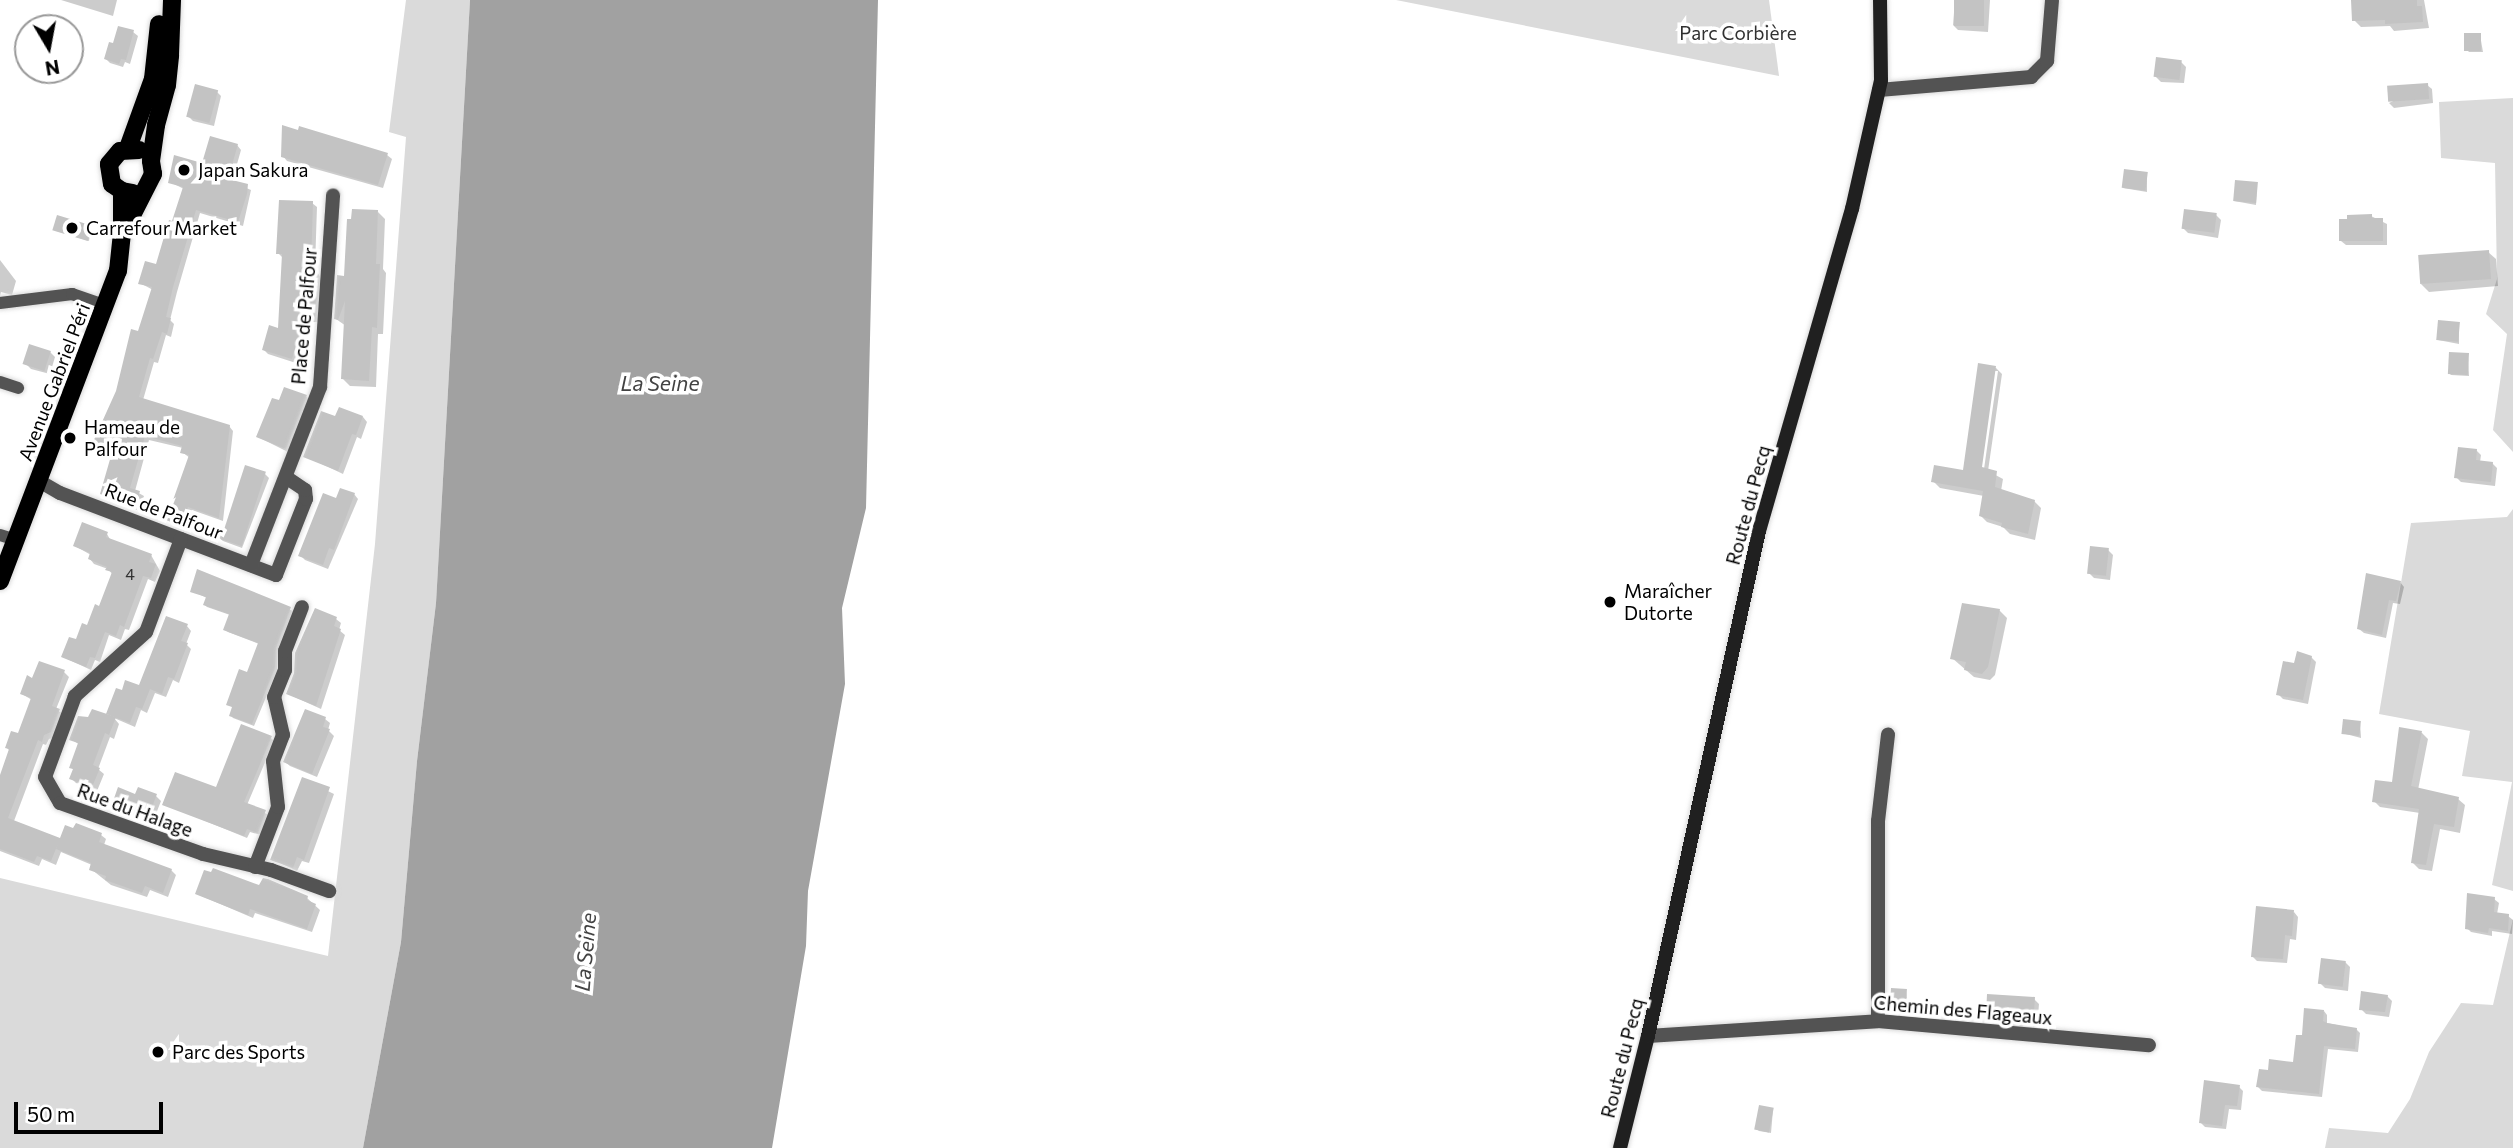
<!DOCTYPE html>
<html>
<head>
<meta charset="utf-8">
<style>
	body { margin:0 }
	#map { position:relative; width:2513px; height:1148px; overflow:hidden; background:#fff; font-family:Commissioner,sans-serif }
	div>[style] { position:absolute }
	[style*='--x'] { left:calc(var(--x)*1px); top:calc(var(--y)*1px); width:calc(var(--w)*1px); rotate:calc(var(--a)*1deg) }
	.green>* { inset:0; background:#dadada }
	.water>* { inset:0; background:#a1a1a1 }
	.shadow>* { inset:0; background:#0003 }
	.building>* { inset:0; background:#c3c3c3; transform-origin:0 0 }
	.roads { filter:drop-shadow(0 0 2px #dbdbdb) drop-shadow(0 0 2px #dbdbdb) }
	.service>* { height:12px; margin:-6px; padding:0 6px; transform-origin:6px; border-radius:6px; background:#535353 }
	.minor>* { height:14px; margin:-7px; padding:0 7px; transform-origin:7px; border-radius:7px; background:#535353 }
	.secondary>* { height:14px; margin:-7px; padding:0 7px; transform-origin:7px; border-radius:7px; background:#202020 }
	.primary>* { height:18px; margin:-9px; padding:0 9px; transform-origin:9px; border-radius:9px; background:#000 }
	.dots>* { width:19px; height:19px; translate:-50% -50%; box-sizing:border-box; border:4px solid #fff; border-radius:50% }
	span { translate:-50% -50%; white-space:nowrap; text-align:center; line-height:1.15; -webkit-text-stroke:7px #fff; paint-order:stroke }
	.number-label { font-size:16px; color:#313131 }
	.number-label span { -webkit-text-stroke-width:0 }
	.park-label { font-size:19px; color:#313131 }
	.poi-label { font-size:19px; color:#000 }
	.left { translate:0 -50%; text-align:left }
	.street-label { font-size:19px; color:#000 }
	.water-label { font-size:21px; color:#424242; font-style:italic }
	.north { position:absolute; left:14px; top:14px; width:70px; height:70px; box-sizing:border-box; background:#fff; border:2px solid #999; border-radius:50%; rotate:170deg; font-size:19px; font-weight:700; line-height:28px; text-align:center; color:#000 }
	.north::after { content:''; display:block; margin:auto; width:24px; height:32px; background:#000; clip-path:polygon(50% 0,100% 100%,50% 72%,0 100%) }
	.scale { position:absolute; left:14px; top:1102px; width:149px; height:32px; box-sizing:border-box; border:4px solid #000; border-top:0; padding-left:9px; font-size:21px; line-height:24px; white-space:nowrap; color:#000; -webkit-text-stroke:5px #fff; paint-order:stroke }
</style>
</head>
<body>
<div id="map">
	<div class="green">
		<div style="clip-path:polygon(406px 0,470px 0,436px 603px,417px 761px,401px 942px,363px 1148px,0 1148px,0 878px,328px 956px,375px 544px,406px 137px,389px 132px)"></div>
		<div style="clip-path:polygon(1396px 0,1769px 0,1779px 76px)"></div>
		<div style="clip-path:polygon(2513px 98px,2513px 452px,2493px 430px,2507px 334px,2486px 314px,2497px 279px,2495px 163px,2441px 158px,2439px 102px)"></div>
		<div style="clip-path:polygon(2513px 509px,2513px 891px,2492px 885px,2512px 782px,2462px 776px,2470px 731px,2379px 714px,2411px 523px,2507px 517px)"></div>
		<div style="clip-path:polygon(2513px 919px,2513px 1148px,2325px 1148px,2329px 1128px,2388px 1133px,2410px 1099px,2429px 1052px,2461px 1003px,2493px 1005px)"></div>
	</div>
	<div class="water">
		<div style="clip-path:polygon(470px 0,878px 0,866px 508px,842px 608px,845px 684px,808px 891px,806px 946px,772px 1148px,363px 1148px,401px 942px,417px 761px,436px 603px)"></div>
	</div>
	<div class="shadow">
		<div style="clip-path:polygon(61px 0,117px 0,113px 16px)"></div>
		<div style="clip-path:polygon(1955px 0,1990px 0,1988px 32px,1958px 30px,1953px 25px)"></div>
		<div style="clip-path:polygon(2355px 0,2424px 0,2429px 28px,2394px 31px,2390px 26px,2361px 27px,2354px 20px)"></div>
		<div style="clip-path:polygon(133px 32px,138px 36px,130px 64px,125px 62px,123px 67px,110px 63px,106px 59px,114px 45px)"></div>
		<div style="clip-path:polygon(2480px 35px,2483px 52px,2469px 52px,2467px 50px)"></div>
		<div style="clip-path:polygon(2181px 62px,2186px 67px,2184px 83px,2161px 82px,2156px 77px)"></div>
		<div style="clip-path:polygon(2427px 85px,2432px 89px,2433px 103px,2394px 108px,2389px 103px)"></div>
		<div style="clip-path:polygon(217px 92px,221px 96px,214px 126px,193px 121px,189px 117px)"></div>
		<div style="clip-path:polygon(299px 132px,387px 155px,392px 159px,383px 188px,287px 161px,283px 156px)"></div>
		<div style="clip-path:polygon(237px 145px,241px 150px,232px 182px,251px 190px,243px 226px,200px 213px,177px 292px,170px 320px,174px 324px,171px 337px,166px 335px,158px 363px,154px 362px,143px 400px,229px 426px,233px 431px,223px 521px,192px 510px,185px 529px,168px 520px,190px 458px,182px 452px,183px 448px,149px 440px,135px 491px,144px 496px,139px 511px,102px 494px,115px 451px,95px 441px,118px 392px,153px 290px,140px 283px,157px 266px,184px 189px,170px 182px)"></div>
		<div style="clip-path:polygon(2147px 174px,2147px 192px,2123px 188px)"></div>
		<div style="clip-path:polygon(2257px 184px,2256px 205px,2234px 201px)"></div>
		<div style="clip-path:polygon(312px 203px,317px 207px,315px 268px,322px 280px,319px 322px,308px 322px,296px 363px,268px 354px,264px 350px,280px 330px,283px 258px,278px 253px)"></div>
		<div style="clip-path:polygon(378px 212px,385px 219px,383px 269px,386px 273px,383px 334px,378px 334px,376px 387px,350px 386px,343px 379px,346px 326px,336px 319px,346px 278px)"></div>
		<div style="clip-path:polygon(2216px 215px,2221px 220px,2218px 238px,2188px 233px,2183px 228px)"></div>
		<div style="clip-path:polygon(2371px 216px,2387px 224px,2387px 245px,2346px 245px,2341px 241px)"></div>
		<div style="clip-path:polygon(91px 228px,89px 241px,54px 230px)"></div>
		<div style="clip-path:polygon(2488px 252px,2496px 259px,2498px 286px,2429px 292px,2421px 284px)"></div>
		<div style="clip-path:polygon(0 260px,16px 281px,12px 295px,1px 292px,0 296px)"></div>
		<div style="clip-path:polygon(2459px 324px,2459px 344px,2438px 340px)"></div>
		<div style="clip-path:polygon(50px 352px,55px 357px,50px 374px,31px 369px,26px 364px)"></div>
		<div style="clip-path:polygon(2468px 355px,2469px 376px,2451px 375px,2449px 373px)"></div>
		<div style="clip-path:polygon(evenodd,1979px 365px,1996px 368px,2002px 374px,1988px 471px,2003px 479px,2001px 491px,2034px 501px,2041px 508px,2035px 540px,2010px 534px,2003px 527px,1987px 522px,1981px 516px,1984px 496px,1940px 488px,1933px 481px,1936px 467px,1965px 472px,1979px 365px,1994px 371px,1998px 371px,1983px 476px,1979px 475px,1994px 371px)"></div>
		<div style="clip-path:polygon(306px 396px,310px 401px,290px 453px,258px 437px,279px 403px)"></div>
		<div style="clip-path:polygon(363px 417px,367px 422px,361px 439px,357px 437px,343px 474px,305px 456px,336px 419px)"></div>
		<div style="clip-path:polygon(2476px 450px,2481px 455px,2480px 462px,2492px 463px,2497px 468px,2495px 486px,2461px 482px,2456px 477px)"></div>
		<div style="clip-path:polygon(265px 474px,269px 478px,242px 548px,223px 541px,218px 537px)"></div>
		<div style="clip-path:polygon(354px 494px,358px 499px,328px 569px,305px 560px,300px 555px,337px 500px)"></div>
		<div style="clip-path:polygon(83px 525px,107px 534px,111px 541px,151px 555px,160px 571px,155px 582px,148px 579px,129px 630px,125px 629px,121px 640px,109px 635px,100px 662px,95px 660px,91px 670px,63px 657px,101px 608px,113px 575px,108px 569px,94px 564px,90px 559px,91px 555px,75px 546px)"></div>
		<div style="clip-path:polygon(2108px 550px,2113px 555px,2110px 580px,2094px 578px,2089px 573px)"></div>
		<div style="clip-path:polygon(198px 572px,293px 611px,278px 651px,277px 671px,254px 726px,233px 718px,231px 715px,234px 708px,228px 704px,248px 674px,259px 644px,228px 632px,225px 629px,230px 615px,207px 607px,205px 605px,207px 598px,192px 591px)"></div>
		<div style="clip-path:polygon(2400px 582px,2404px 587px,2400px 604px,2393px 603px,2386px 638px,2364px 633px,2359px 629px)"></div>
		<div style="clip-path:polygon(1999px 610px,2007px 618px,1995px 675px,1990px 680px,1974px 677px,1952px 658px)"></div>
		<div style="clip-path:polygon(336px 619px,341px 623px,339px 630px,345px 635px,321px 709px,288px 694px)"></div>
		<div style="clip-path:polygon(187px 626px,191px 631px,186px 644px,191px 649px,179px 683px,173px 680px,166px 697px,155px 693px,147px 713px,141px 710px,135px 727px,114px 718px,119px 724px,114px 739px,110px 737px,98px 769px,104px 774px,97px 791px,76px 783px,71px 778px,74px 770px,71px 767px,80px 745px,71px 739px,114px 719px,123px 692px,140px 687px)"></div>
		<div style="clip-path:polygon(2311px 657px,2316px 662px,2308px 704px,2283px 699px,2278px 694px,2295px 665px)"></div>
		<div style="clip-path:polygon(64px 672px,69px 677px,56px 709px,64px 715px,56px 737px,49px 739px,46px 745px,43px 744px,14px 821px,61px 840px,101px 835px,106px 839px,104px 845px,171px 870px,176px 875px,168px 897px,150px 890px,147px 897px,111px 885px,91px 869px,92px 865px,61px 852px,56px 865px,42px 859px,39px 866px,0 851px,0 780px,10px 751px,7px 748px,19px 735px,32px 700px,22px 694px,33px 680px)"></div>
		<div style="clip-path:polygon(325px 719px,330px 723px,328px 730px,334px 736px,317px 777px,290px 766px,285px 762px)"></div>
		<div style="clip-path:polygon(2360px 723px,2361px 738px,2342px 733px)"></div>
		<div style="clip-path:polygon(2401px 729px,2422px 733px,2428px 739px,2418px 790px,2458px 799px,2465px 805px,2460px 833px,2440px 829px,2432px 871px,2419px 869px,2413px 863px,2420px 813px,2380px 807px,2374px 801px,2394px 784px)"></div>
		<div style="clip-path:polygon(271px 738px,274px 741px,247px 805px,269px 815px,261px 835px,250px 832px,247px 838px,164px 804px,217px 790px)"></div>
		<div style="clip-path:polygon(303px 779px,334px 794px,309px 863px,302px 861px,297px 871px,272px 859px)"></div>
		<div style="clip-path:polygon(136px 796px,156px 796px,161px 801px,154px 819px,141px 814px,139px 818px,113px 806px)"></div>
		<div style="clip-path:polygon(260px 887px,307px 898px,320px 910px,312px 932px,255px 913px,253px 918px,197px 894px)"></div>
		<div style="clip-path:polygon(2494px 899px,2499px 903px,2497px 914px,2508px 916px,2513px 920px,2512px 934px,2492px 931px,2492px 936px,2471px 932px,2467px 928px)"></div>
		<div style="clip-path:polygon(2294px 912px,2298px 917px,2296px 940px,2290px 939px,2287px 963px,2257px 961px,2252px 956px)"></div>
		<div style="clip-path:polygon(2345px 962px,2350px 967px,2348px 991px,2325px 988px,2320px 983px)"></div>
		<div style="clip-path:polygon(1906px 991px,1908px 1008px,1894px 1007px,1892px 1005px)"></div>
		<div style="clip-path:polygon(2387px 996px,2392px 1001px,2389px 1017px,2366px 1014px,2361px 1009px)"></div>
		<div style="clip-path:polygon(2034px 999px,2039px 1004px,2037px 1029px,2013px 1027px,2008px 1022px,1992px 1021px,1987px 1016px)"></div>
		<div style="clip-path:polygon(2324px 1011px,2327px 1015px,2327px 1023px,2356px 1029px,2360px 1033px,2358px 1052px,2328px 1049px,2322px 1097px,2262px 1091px,2258px 1087px,2269px 1072px,2294px 1064px,2303px 1037px)"></div>
		<div style="clip-path:polygon(2239px 1087px,2243px 1091px,2241px 1110px,2229px 1109px,2226px 1129px,2205px 1127px,2201px 1123px)"></div>
		<div style="clip-path:polygon(1773px 1110px,1771px 1133px,1759px 1131px,1757px 1129px)"></div>
	</div>
	<div class="building">
		<div style="left:1954px;top:0;width:30px;height:26px"></div>
		<div style="clip-path:polygon(2351px 0,2417px 0,2417px 6px,2422px 6px,2423px 22px,2385px 24px,2385px 20px,2352px 21px)"></div>
		<div style="clip-path:polygon(118px 26px,134px 30px,126px 60px,121px 59px,119px 64px,104px 59px,109px 42px,113px 43px)"></div>
		<div style="left:2481px;top:33px;width:18px;height:17px;rotate:90deg"></div>
		<div style="left:2156px;top:57px;width:26px;height:20px;rotate:7deg"></div>
		<div style="left:2428px;top:83px;width:16px;height:41px;rotate:86deg"></div>
		<div style="left:195px;top:84px;width:24px;height:34px;rotate:15deg"></div>
		<div style="clip-path:polygon(282px 125px,298px 130px,299px 126px,388px 153px,378px 185px,281px 157px)"></div>
		<div style="clip-path:polygon(210px 136px,238px 144px,228px 179px,248px 184px,247px 194px,238px 222px,196px 210px,173px 287px,166px 317px,171px 318px,167px 334px,162px 332px,153px 359px,150px 358px,139px 397px,230px 425px,219px 518px,188px 507px,181px 526px,166px 520px,189px 455px,180px 453px,182px 446px,145px 436px,130px 488px,140px 491px,135px 508px,100px 494px,113px 449px,93px 442px,116px 391px,131px 329px,138px 331px,152px 287px,138px 284px,145px 261px,156px 264px,169px 220px,172px 221px,183px 187px,168px 183px,174px 155px,202px 163px)"></div>
		<div style="left:2124px;top:169px;width:24px;height:19px;rotate:7deg"></div>
		<div style="left:2235px;top:180px;width:23px;height:21px;rotate:5deg"></div>
		<div style="clip-path:polygon(279px 200px,313px 201px,311px 265px,314px 265px,314px 274px,318px 274px,315px 319px,304px 318px,292px 359px,262px 350px,269px 325px,278px 328px,282px 254px,276px 254px)"></div>
		<div style="clip-path:polygon(352px 209px,378px 210px,376px 264px,380px 264px,379px 282px,377px 328px,372px 327px,369px 381px,341px 379px,345px 301px,338px 320px,334px 319px,337px 275px,344px 276px,347px 219px,351px 219px)"></div>
		<div style="left:2184px;top:209px;width:33px;height:20px;rotate:7deg"></div>
		<div style="clip-path:polygon(2372px 214px,2372px 218px,2383px 218px,2383px 241px,2339px 241px,2339px 219px,2347px 219px,2347px 215px)"></div>
		<div style="left:57px;top:215px;width:37px;height:16px;rotate:17deg"></div>
		<div style="left:2489px;top:250px;width:29px;height:71px;rotate:86deg"></div>
		<div style="left:2438px;top:320px;width:22px;height:20px;rotate:5deg"></div>
		<div style="left:29px;top:344px;width:23px;height:21px;rotate:18deg"></div>
		<div style="left:2449px;top:352px;width:20px;height:22px;rotate:3deg"></div>
		<div style="clip-path:polygon(1978px 363px,1996px 366px,1982px 467px,1997px 471px,1995px 487px,2035px 500px,2028px 534px,2001px 527px,2002px 523px,1979px 516px,1983px 491px,1931px 482px,1934px 465px,1963px 470px)"></div>
		<div style="clip-path:polygon(284px 387px,307px 395px,286px 449px,256px 437px,272px 398px,279px 400px)"></div>
		<div style="clip-path:polygon(339px 407px,363px 416px,356px 435px,352px 434px,338px 471px,303px 457px,321px 411px,335px 416px)"></div>
		<div style="clip-path:polygon(2458px 447px,2477px 449px,2476px 460px,2493px 462px,2491px 482px,2454px 478px)"></div>
		<div style="left:245px;top:465px;width:22px;height:78px;rotate:18deg"></div>
		<div style="clip-path:polygon(340px 488px,355px 493px,334px 550px,329px 548px,323px 565px,298px 556px,323px 493px,336px 498px)"></div>
		<div style="clip-path:polygon(82px 522px,108px 532px,106px 537px,152px 554px,149px 562px,156px 564px,151px 578px,143px 576px,124px 627px,120px 625px,116px 636px,105px 632px,95px 658px,90px 657px,86px 667px,61px 657px,69px 637px,76px 639px,82px 623px,87px 625px,95px 604px,99px 606px,112px 572px,105px 570px,107px 567px,88px 559px,90px 553px,73px 546px)"></div>
		<div style="left:2090px;top:546px;width:19px;height:28px;rotate:6deg"></div>
		<div style="clip-path:polygon(197px 569px,291px 607px,276px 648px,275px 668px,252px 724px,229px 716px,232px 707px,226px 705px,239px 669px,247px 672px,258px 643px,223px 630px,229px 614px,203px 605px,206px 597px,190px 592px)"></div>
		<div style="clip-path:polygon(2366px 573px,2401px 581px,2396px 601px,2389px 600px,2382px 635px,2357px 629px)"></div>
		<div style="clip-path:polygon(1962px 603px,2000px 609px,1988px 667px,1982px 674px,1964px 670px,1966px 662px,1950px 659px)"></div>
		<div style="clip-path:polygon(315px 608px,337px 617px,334px 626px,341px 629px,316px 706px,286px 694px,294px 673px,295px 653px)"></div>
		<div style="clip-path:polygon(166px 616px,188px 624px,181px 641px,188px 643px,174px 679px,168px 677px,162px 694px,150px 689px,142px 709px,136px 707px,130px 723px,106px 714px,116px 688px,122px 690px,125px 680px,139px 685px)"></div>
		<div style="clip-path:polygon(2297px 651px,2312px 656px,2303px 700px,2276px 695px,2283px 661px,2294px 663px)"></div>
		<div style="clip-path:polygon(39px 661px,65px 670px,52px 706px,60px 709px,51px 732px,44px 735px,42px 742px,38px 740px,8px 818px,60px 838px,65px 825px,73px 828px,76px 823px,102px 833px,99px 842px,172px 869px,163px 893px,145px 886px,142px 893px,105px 880px,106px 876px,89px 870px,91px 863px,56px 849px,59px 841px,51px 861px,37px 856px,34px 862px,0 849px,0 775px,9px 749px,5px 748px,11px 731px,18px 733px,31px 698px,20px 694px,27px 675px,32px 678px)"></div>
		<div style="clip-path:polygon(92px 709px,116px 717px,109px 735px,105px 733px,93px 765px,100px 768px,92px 787px,69px 779px,73px 769px,69px 768px,78px 743px,69px 740px,78px 716px,88px 717px)"></div>
		<div style="clip-path:polygon(305px 709px,326px 717px,323px 727px,330px 729px,312px 774px,283px 762px)"></div>
		<div style="left:2343px;top:719px;width:18px;height:15px;rotate:6deg"></div>
		<div style="clip-path:polygon(241px 724px,272px 736px,244px 802px,266px 810px,258px 833px,247px 829px,244px 836px,162px 805px,175px 772px,216px 787px)"></div>
		<div style="clip-path:polygon(2399px 727px,2422px 731px,2411px 786px,2459px 797px,2454px 827px,2434px 824px,2426px 865px,2411px 863px,2419px 809px,2372px 802px,2375px 780px,2392px 782px)"></div>
		<div style="clip-path:polygon(302px 777px,330px 787px,304px 860px,297px 857px,293px 868px,270px 860px)"></div>
		<div style="clip-path:polygon(118px 787px,135px 794px,138px 787px,157px 794px,149px 815px,136px 810px,134px 815px,111px 807px)"></div>
		<div style="clip-path:polygon(213px 868px,259px 885px,263px 878px,268px 879px,308px 896px,307px 900px,316px 904px,307px 929px,250px 909px,248px 915px,195px 894px,204px 870px,211px 872px)"></div>
		<div style="clip-path:polygon(2467px 893px,2495px 897px,2494px 912px,2509px 914px,2508px 931px,2489px 928px,2488px 933px,2465px 929px)"></div>
		<div style="clip-path:polygon(2256px 906px,2294px 910px,2292px 936px,2285px 935px,2283px 959px,2251px 957px)"></div>
		<div style="left:2321px;top:958px;width:25px;height:26px;rotate:7deg"></div>
		<div style="left:1891px;top:988px;width:16px;height:18px;rotate:4deg"></div>
		<div style="clip-path:polygon(2361px 991px,2388px 995px,2385px 1012px,2359px 1010px)"></div>
		<div style="clip-path:polygon(1987px 994px,2035px 997px,2033px 1025px,2006px 1023px,2007px 1018px,1986px 1016px)"></div>
		<div style="clip-path:polygon(2304px 1008px,2324px 1010px,2323px 1021px,2327px 1023px,2357px 1028px,2355px 1049px,2324px 1046px,2319px 1094px,2256px 1087px,2259px 1069px,2268px 1070px,2269px 1059px,2293px 1062px,2296px 1035px,2302px 1035px)"></div>
		<div style="clip-path:polygon(2204px 1080px,2240px 1085px,2237px 1106px,2225px 1105px,2222px 1126px,2199px 1123px)"></div>
		<div style="left:1759px;top:1105px;width:15px;height:25px;rotate:11deg"></div>
	</div>
	<div class="roads">
		<div class="service">
			<div style="--x:0;--y:303;--w:73;--a:-7.1"></div>
			<div style="--x:72;--y:294;--w:36;--a:19"></div>
			<div style="--x:0;--y:382;--w:19;--a:18"></div>
			<div style="--x:0;--y:535;--w:17;--a:17"></div>
		</div>
		<div class="minor">
			<div style="--x:1879;--y:90;--w:153;--a:-4.9"></div>
			<div style="--x:2031;--y:77;--w:23;--a:-45"></div>
			<div style="--x:2047;--y:61;--w:61;--a:-85.3"></div>
			<div style="--x:39;--y:481;--w:24;--a:30"></div>
			<div style="--x:60;--y:493;--w:231;--a:20.8"></div>
			<div style="--x:276;--y:575;--w:82;--a:-68.5"></div>
			<div style="--x:306;--y:499;--w:9;--a:-96"></div>
			<div style="--x:305;--y:490;--w:23;--a:-146"></div>
			<div style="--x:181;--y:539;--w:99;--a:110.6"></div>
			<div style="--x:146;--y:632;--w:96;--a:138"></div>
			<div style="--x:75;--y:696;--w:86;--a:110.3"></div>
			<div style="--x:45;--y:777;--w:30;--a:60"></div>
			<div style="--x:60;--y:803;--w:152;--a:19.6"></div>
			<div style="--x:203;--y:854;--w:70;--a:13.2"></div>
			<div style="--x:271;--y:870;--w:62;--a:19.9"></div>
			<div style="--x:251;--y:565;--w:191;--a:-68.8"></div>
			<div style="--x:320;--y:387;--w:192;--a:-86.1"></div>
			<div style="--x:255;--y:867;--w:64;--a:-69"></div>
			<div style="--x:278;--y:807;--w:46;--a:-96.2"></div>
			<div style="--x:273;--y:761;--w:28;--a:-69"></div>
			<div style="--x:283;--y:735;--w:39;--a:-103"></div>
			<div style="--x:274;--y:697;--w:29;--a:-68"></div>
			<div style="--x:285;--y:670;--w:19;--a:-90"></div>
			<div style="--x:285;--y:651;--w:47;--a:-68.9"></div>
			<div style="--x:1878;--y:1021;--w:200;--a:-90"></div>
			<div style="--x:1878;--y:821;--w:87;--a:-83.4"></div>
			<div style="--x:1648;--y:1036;--w:230;--a:-3.7"></div>
			<div style="--x:1878;--y:1021;--w:272;--a:5.1"></div>
		</div>
		<div class="secondary">
			<div style="--x:1620;--y:1148;--w:115;--a:-76"></div>
			<div style="--x:1648;--y:1036;--w:517;--a:-77.6"></div>
			<div style="--x:1759;--y:531;--w:335;--a:-73.9"></div>
			<div style="--x:1852;--y:209;--w:132;--a:-77.3"></div>
			<div style="--x:1881;--y:80;--w:80;--a:-90.7"></div>
		</div>
		<div class="primary">
			<div style="--x:128;--y:148;--w:73;--a:-70.1"></div>
			<div style="--x:153;--y:79;--w:55;--a:-83.8"></div>
			<div style="--x:133;--y:193;--w:11;--a:-170"></div>
			<div style="--x:122;--y:191;--w:12;--a:-145"></div>
			<div style="--x:112;--y:184;--w:20;--a:-99"></div>
			<div style="--x:109;--y:164;--w:17;--a:-50"></div>
			<div style="--x:120;--y:151;--w:19;--a:-3"></div>
			<div style="--x:125;--y:229;--w:62;--a:-63"></div>
			<div style="--x:153;--y:174;--w:13;--a:-99"></div>
			<div style="--x:151;--y:161;--w:36;--a:-82"></div>
			<div style="--x:156;--y:125;--w:41;--a:-74.6"></div>
			<div style="--x:167;--y:85;--w:30;--a:-84"></div>
			<div style="--x:170;--y:55;--w:55;--a:-87.9"></div>
			<div style="--x:0;--y:581;--w:332;--a:-69.2"></div>
			<div style="--x:118;--y:271;--w:36;--a:-84"></div>
			<div style="--x:122;--y:235;--w:44;--a:-90"></div>
		</div>
	</div>
	<div class="dots">
		<div style="left:184px;top:170px;background:#000"></div>
		<div style="left:72px;top:228px;background:#000"></div>
		<div style="left:70px;top:438px;background:#000"></div>
		<div style="left:1610px;top:602px;background:#000"></div>
		<div style="left:158px;top:1052px;background:#000"></div>
	</div>
	<div class="number-label">
		<span style="left:130px;top:574px">4</span>
	</div>
	<div class="park-label">
		<span style="left:1738px;top:33px">Parc Corbière</span>
	</div>
	<div class="poi-label">
		<span class="left" style="left:198px;top:170px">Japan Sakura</span>
		<span class="left" style="left:86px;top:228px">Carrefour Market</span>
		<span class="left" style="left:84px;top:438px">Hameau de<br>Palfour</span>
		<span class="left" style="left:1624px;top:602px">Maraîcher<br>Dutorte</span>
		<span class="left" style="left:172px;top:1052px">Parc des Sports</span>
	</div>
	<div class="street-label">
		<span style="left:304px;top:316px;rotate:-85deg">Place de Palfour</span>
		<span style="left:54px;top:382px;rotate:-69deg">Avenue Gabriel Péri</span>
		<span style="left:1748px;top:505px;rotate:-75deg">Route du Pecq</span>
		<span style="left:164px;top:511px;rotate:21deg">Rue de Palfour</span>
		<span style="left:135px;top:810px;rotate:20deg">Rue du Halage</span>
		<span style="left:1963px;top:1010px;rotate:5deg">Chemin des Flageaux</span>
		<span style="left:1622px;top:1058px;rotate:-76deg">Route du Pecq</span>
	</div>
	<div class="water-label">
		<span style="left:660px;top:383px">La Seine</span>
		<span style="left:585px;top:952px;rotate:-85deg">La Seine</span>
	</div>
	<div class="north">N</div>
	<div class="scale">50 m</div>
</div>
</body>
</html>
